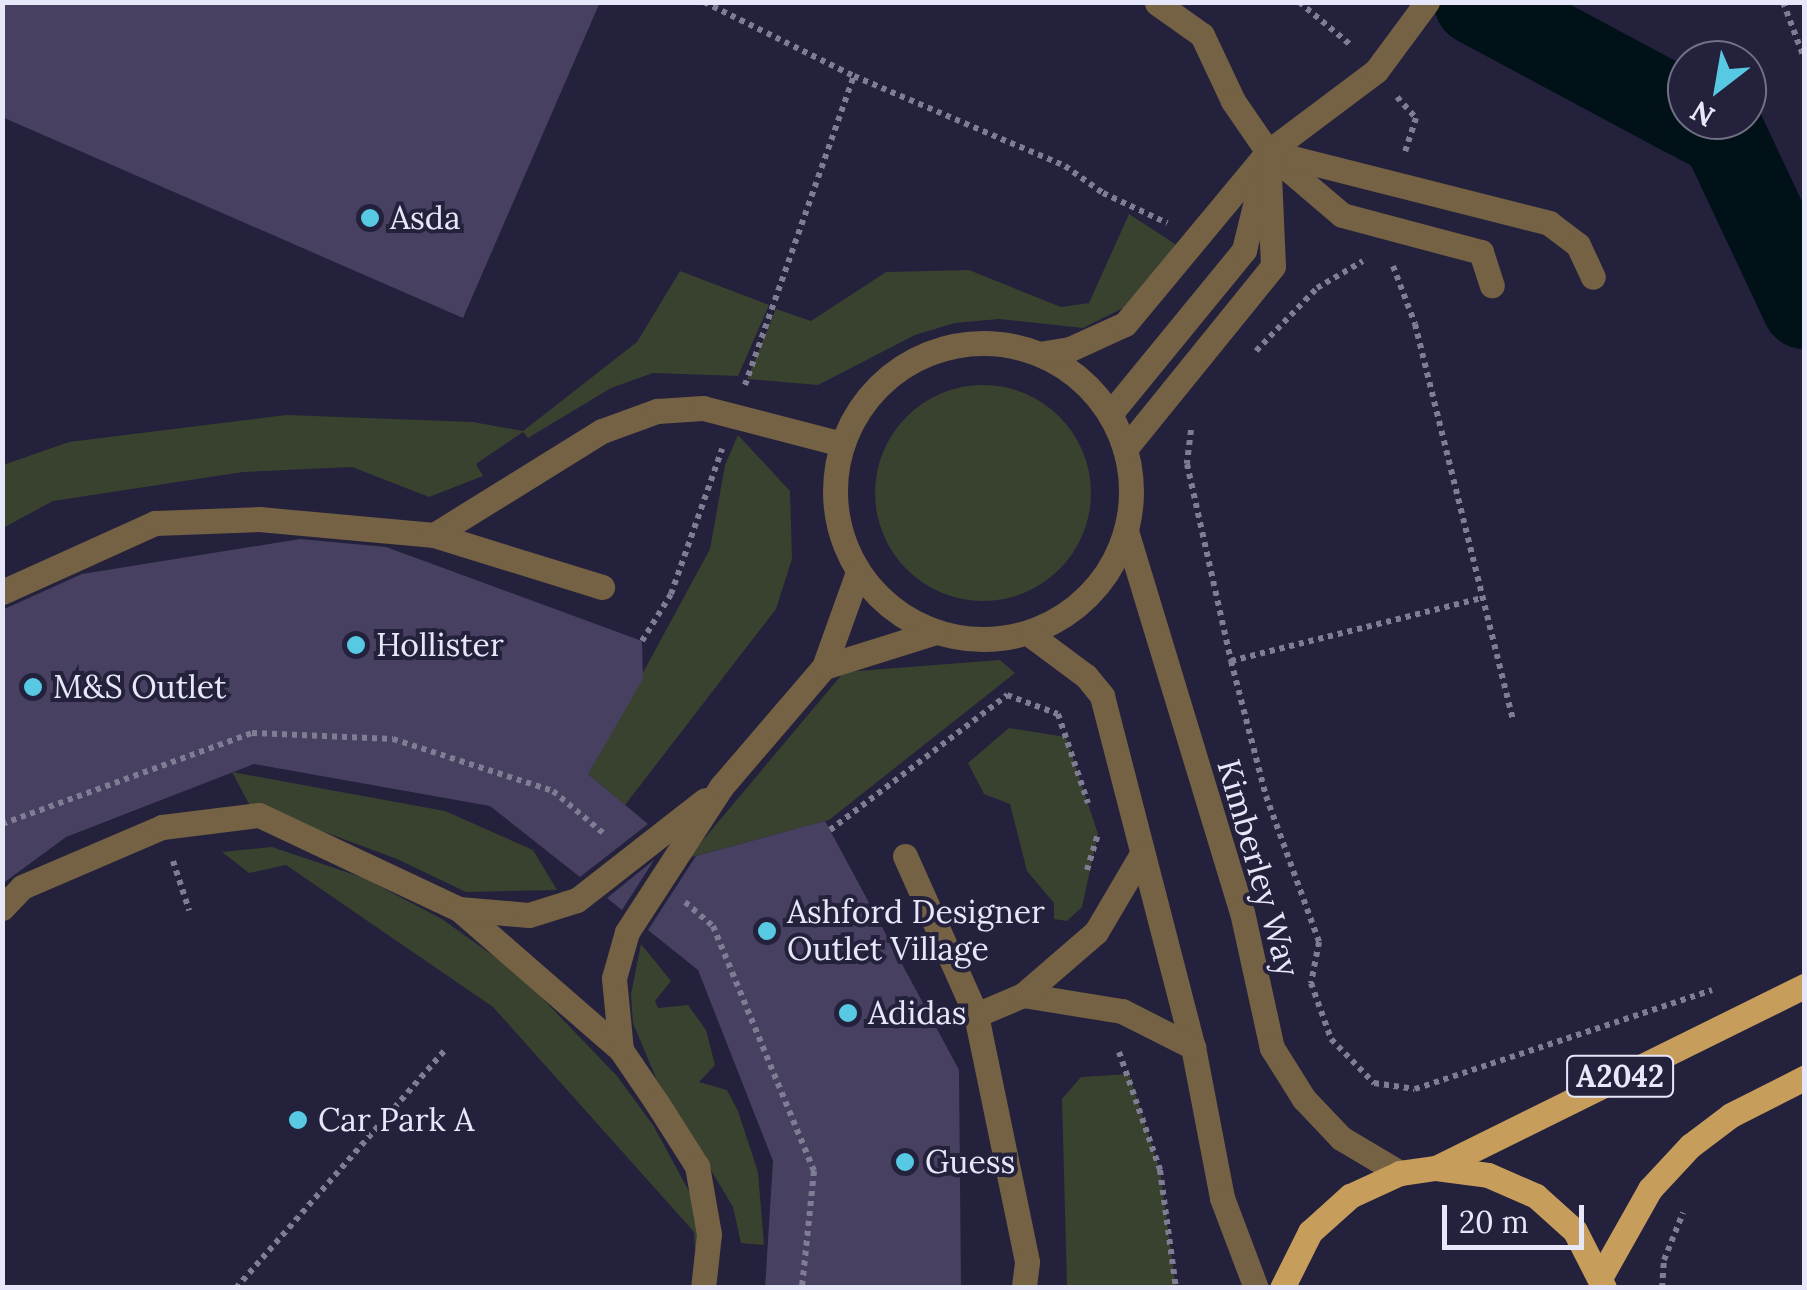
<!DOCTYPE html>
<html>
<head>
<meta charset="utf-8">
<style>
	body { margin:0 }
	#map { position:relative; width:1807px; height:1290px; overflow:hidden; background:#23213b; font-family:Lora,serif }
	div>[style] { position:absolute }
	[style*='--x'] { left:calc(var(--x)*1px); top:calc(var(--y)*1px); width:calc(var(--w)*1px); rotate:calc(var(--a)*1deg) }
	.green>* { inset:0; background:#38422f }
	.round { border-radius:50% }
	.river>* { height:85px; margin:-42.5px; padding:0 42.5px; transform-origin:42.5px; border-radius:42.5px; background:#001117 }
	.building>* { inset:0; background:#484060 }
	.path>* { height:6px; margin-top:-3px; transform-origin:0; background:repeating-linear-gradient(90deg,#7e7d94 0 5px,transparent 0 10px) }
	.minor>* { height:25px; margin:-12.5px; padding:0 12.5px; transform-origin:12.5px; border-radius:12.5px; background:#756143 }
	.minor>.ring { margin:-12.5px; padding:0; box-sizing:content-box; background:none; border:25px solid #756143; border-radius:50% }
	.major>* { height:25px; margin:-12.5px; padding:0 12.5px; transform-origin:12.5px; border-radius:12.5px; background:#c79d5c }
	.dots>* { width:28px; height:28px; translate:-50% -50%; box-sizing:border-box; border:5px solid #23213b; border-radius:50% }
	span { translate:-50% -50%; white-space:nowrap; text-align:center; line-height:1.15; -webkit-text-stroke:8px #23213b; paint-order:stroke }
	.shield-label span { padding:2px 8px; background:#23213b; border:2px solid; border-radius:8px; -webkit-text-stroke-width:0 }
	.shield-label { font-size:30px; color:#e7e7fa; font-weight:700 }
	.poi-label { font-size:32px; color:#e7e7fa }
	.left { translate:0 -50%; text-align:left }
	.street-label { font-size:32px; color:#e7e7fa }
	.frame { position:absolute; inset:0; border:5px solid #e7e7fa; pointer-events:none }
	.north { position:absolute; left:1667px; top:40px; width:100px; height:100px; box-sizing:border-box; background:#23213b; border:2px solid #717087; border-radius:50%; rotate:211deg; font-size:28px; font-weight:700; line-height:40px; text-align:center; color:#e7e7fa }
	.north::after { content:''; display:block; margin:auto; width:35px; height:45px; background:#58c9e3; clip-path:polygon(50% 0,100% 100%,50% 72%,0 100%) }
	.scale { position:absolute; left:1442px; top:1205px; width:142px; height:45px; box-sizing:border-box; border:5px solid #e7e7fa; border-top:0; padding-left:12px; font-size:30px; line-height:35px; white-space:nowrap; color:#e7e7fa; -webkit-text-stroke:8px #23213b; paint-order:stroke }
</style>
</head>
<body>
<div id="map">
	<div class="green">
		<div style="clip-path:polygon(1129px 214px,1178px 246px,1123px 308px,1083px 328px,999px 319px,955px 323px,915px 335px,818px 385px,747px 379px,776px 309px,811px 321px,886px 272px,969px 270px,1061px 307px,1089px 303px)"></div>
		<div style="clip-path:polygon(680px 271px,769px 305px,738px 376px,653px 373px,611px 388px,528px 438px,523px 432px,476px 464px,483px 476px,429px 497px,352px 467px,243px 472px,53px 501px,3px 528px,3px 465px,69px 442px,287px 415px,473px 422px,523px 431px,637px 342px)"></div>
		<div class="round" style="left:875px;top:385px;width:216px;height:216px"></div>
		<div style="clip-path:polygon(738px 435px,790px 491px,792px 559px,776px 609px,625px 805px,588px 774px,710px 549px,725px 465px)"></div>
		<div style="clip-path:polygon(1000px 660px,1015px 673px,829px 820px,688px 858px,844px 672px)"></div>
		<div style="clip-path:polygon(1009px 728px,1066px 737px,1098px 834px,1082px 907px,1067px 921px,1054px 919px,1054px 903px,1027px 871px,1010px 804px,984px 794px,968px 763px)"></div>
		<div style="clip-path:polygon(232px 772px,445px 811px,533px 850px,557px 890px,466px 892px,397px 859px,249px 804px)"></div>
		<div style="clip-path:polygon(272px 847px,364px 878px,442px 919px,520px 975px,617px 1076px,653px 1125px,703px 1217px,695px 1251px,694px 1232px,493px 1007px,286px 865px,249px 873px,222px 852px)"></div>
		<div style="clip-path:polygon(641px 944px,671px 981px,655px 1001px,658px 1008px,688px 1005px,706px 1030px,715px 1065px,699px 1082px,727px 1090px,738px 1111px,758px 1172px,764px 1245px,741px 1243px,733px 1207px,656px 1078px,633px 1023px,631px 994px)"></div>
		<div style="clip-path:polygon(1129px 1074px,1160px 1170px,1176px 1287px,1067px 1287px,1062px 1099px,1081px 1077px)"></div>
	</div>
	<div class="river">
		<div style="--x:1476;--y:2;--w:239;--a:28.2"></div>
		<div style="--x:1696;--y:120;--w:30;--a:27"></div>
		<div style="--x:1723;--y:134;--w:190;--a:64.8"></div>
	</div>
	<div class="building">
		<div style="clip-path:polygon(2px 2px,600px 2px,463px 318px,2px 117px)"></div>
		<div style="clip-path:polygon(300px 539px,386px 547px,642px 641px,643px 679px,588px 774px,648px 824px,580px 877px,490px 806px,254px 764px,66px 837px,2px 884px,2px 610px,82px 574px)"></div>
		<div style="clip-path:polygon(825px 821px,959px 1070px,961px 1288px,765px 1288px,773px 1161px,698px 970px,648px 930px,696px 856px)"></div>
		<div style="clip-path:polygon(654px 860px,622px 910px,607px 898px)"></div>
	</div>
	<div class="path">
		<div style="--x:704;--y:2;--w:167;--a:26.3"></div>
		<div style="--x:854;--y:76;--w:229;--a:23.1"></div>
		<div style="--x:1065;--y:166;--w:47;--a:35.4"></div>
		<div style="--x:1103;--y:193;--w:71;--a:25.1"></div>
		<div style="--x:1299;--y:2;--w:69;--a:39.7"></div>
		<div style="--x:1783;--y:2;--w:60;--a:69.4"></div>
		<div style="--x:1397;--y:97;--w:28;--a:48"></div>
		<div style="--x:1416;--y:118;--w:35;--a:108"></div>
		<div style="--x:1393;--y:266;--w:62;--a:69.2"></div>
		<div style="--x:1415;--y:324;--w:407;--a:76.1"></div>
		<div style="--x:1256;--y:351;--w:88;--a:-45.9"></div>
		<div style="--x:1317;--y:288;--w:53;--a:-30.4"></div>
		<div style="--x:745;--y:385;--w:328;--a:-70.6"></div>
		<div style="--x:1191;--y:430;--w:34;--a:97"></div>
		<div style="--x:1187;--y:464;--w:202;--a:77.4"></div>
		<div style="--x:1231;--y:661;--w:139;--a:75.5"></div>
		<div style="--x:1266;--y:796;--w:155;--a:70"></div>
		<div style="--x:1319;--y:942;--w:42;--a:101"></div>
		<div style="--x:1311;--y:983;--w:59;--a:70.3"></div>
		<div style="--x:1331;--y:1039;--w:62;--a:45.7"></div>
		<div style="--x:1374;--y:1083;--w:41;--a:8.3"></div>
		<div style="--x:1415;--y:1089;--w:313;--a:-18.4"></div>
		<div style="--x:642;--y:641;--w:55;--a:-58.3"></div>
		<div style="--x:671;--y:594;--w:154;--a:-70.6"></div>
		<div style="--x:1231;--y:661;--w:258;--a:-14.1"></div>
		<div style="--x:2;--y:824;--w:266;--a:-20"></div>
		<div style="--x:252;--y:733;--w:141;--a:2.4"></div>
		<div style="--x:393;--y:739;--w:168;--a:18"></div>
		<div style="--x:553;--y:791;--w:65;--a:40"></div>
		<div style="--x:830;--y:830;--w:223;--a:-37.3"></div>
		<div style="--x:1007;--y:695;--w:54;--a:20.4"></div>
		<div style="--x:1058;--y:714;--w:94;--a:71.4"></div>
		<div style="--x:173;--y:861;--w:52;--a:71.9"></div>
		<div style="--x:1087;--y:870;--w:38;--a:-73"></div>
		<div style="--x:685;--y:902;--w:37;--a:41"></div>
		<div style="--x:713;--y:926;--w:265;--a:67.6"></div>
		<div style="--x:814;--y:1171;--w:118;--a:95.9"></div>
		<div style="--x:1119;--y:1052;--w:125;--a:70.8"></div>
		<div style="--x:1160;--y:1170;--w:119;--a:82.3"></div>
		<div style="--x:236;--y:1288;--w:318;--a:-48.7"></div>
		<div style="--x:1662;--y:1288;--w:28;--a:-86"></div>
		<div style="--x:1664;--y:1260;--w:51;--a:-68"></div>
	</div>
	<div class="minor">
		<div style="--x:1157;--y:3;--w:55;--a:35.4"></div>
		<div style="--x:1202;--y:35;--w:73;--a:64.8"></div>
		<div style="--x:1233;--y:101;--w:62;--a:55.5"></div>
		<div style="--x:1268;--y:152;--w:97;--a:40.4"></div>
		<div style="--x:1342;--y:215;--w:144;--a:14.9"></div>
		<div style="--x:1481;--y:252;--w:35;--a:72"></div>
		<div style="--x:1273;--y:153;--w:285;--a:14.2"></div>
		<div style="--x:1549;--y:223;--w:36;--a:37"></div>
		<div style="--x:1578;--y:245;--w:35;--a:65"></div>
		<div class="ring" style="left:835px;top:343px;width:271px;height:271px"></div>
		<div style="--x:1039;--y:354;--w:31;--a:-9"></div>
		<div style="--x:1070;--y:349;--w:60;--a:-24.4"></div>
		<div style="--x:1125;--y:324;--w:224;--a:-50.3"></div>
		<div style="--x:1268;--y:152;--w:135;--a:-36.9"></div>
		<div style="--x:1376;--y:71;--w:86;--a:-53.5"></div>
		<div style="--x:1110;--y:414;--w:212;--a:-50.7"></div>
		<div style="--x:1244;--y:250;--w:71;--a:-76.2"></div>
		<div style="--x:1125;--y:449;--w:235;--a:-51"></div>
		<div style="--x:1273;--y:266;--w:114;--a:-92.5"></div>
		<div style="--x:1126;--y:531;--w:398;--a:73.1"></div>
		<div style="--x:1242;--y:912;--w:139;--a:77.6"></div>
		<div style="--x:1272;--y:1048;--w:60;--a:57.9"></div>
		<div style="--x:1304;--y:1099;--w:54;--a:46.5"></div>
		<div style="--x:1341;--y:1138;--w:69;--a:30.7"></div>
		<div style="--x:434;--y:535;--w:198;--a:-31.8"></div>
		<div style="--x:602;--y:431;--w:59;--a:-20"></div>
		<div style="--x:657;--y:411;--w:46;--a:-3.7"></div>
		<div style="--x:703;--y:408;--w:144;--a:14.5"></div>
		<div style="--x:2;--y:592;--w:168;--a:-24.3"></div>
		<div style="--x:155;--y:523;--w:104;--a:-2.2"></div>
		<div style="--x:259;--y:519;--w:176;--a:5.2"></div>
		<div style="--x:434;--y:535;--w:176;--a:17.2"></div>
		<div style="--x:1028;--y:633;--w:72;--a:36.6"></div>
		<div style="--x:1086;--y:676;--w:26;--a:51"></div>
		<div style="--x:1102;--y:696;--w:363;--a:75.5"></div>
		<div style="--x:1193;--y:1047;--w:154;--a:79.1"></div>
		<div style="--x:1222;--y:1198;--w:96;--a:69.3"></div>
		<div style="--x:824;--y:667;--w:117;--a:-17.4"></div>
		<div style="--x:905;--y:856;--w:174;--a:65.9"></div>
		<div style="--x:976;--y:1015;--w:252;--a:78.3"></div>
		<div style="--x:1027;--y:1262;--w:26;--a:97"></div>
		<div style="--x:2;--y:908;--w:29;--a:-46"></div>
		<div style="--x:22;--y:887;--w:152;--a:-23.2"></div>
		<div style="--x:162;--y:827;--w:98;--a:-7.1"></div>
		<div style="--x:259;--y:815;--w:221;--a:25.2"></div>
		<div style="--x:459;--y:909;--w:215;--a:41"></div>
		<div style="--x:621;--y:1050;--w:64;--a:55.8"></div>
		<div style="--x:657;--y:1103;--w:75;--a:57.6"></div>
		<div style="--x:697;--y:1166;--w:69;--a:80"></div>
		<div style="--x:709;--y:1234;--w:54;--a:96.3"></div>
		<div style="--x:459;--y:909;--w:70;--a:4.9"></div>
		<div style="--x:529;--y:915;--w:50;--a:-17.4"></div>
		<div style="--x:577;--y:900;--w:162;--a:-38"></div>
		<div style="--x:1023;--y:995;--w:100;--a:9.2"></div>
		<div style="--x:1122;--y:1011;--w:80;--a:26.9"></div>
		<div style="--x:976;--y:1015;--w:51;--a:-23.1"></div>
		<div style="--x:1023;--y:995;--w:96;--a:-40.8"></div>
		<div style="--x:1096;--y:932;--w:91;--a:-59.5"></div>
		<div style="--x:621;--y:1050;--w:72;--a:-95.6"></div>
		<div style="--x:614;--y:978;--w:48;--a:-74.2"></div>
		<div style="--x:627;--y:932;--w:173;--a:-57"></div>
		<div style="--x:721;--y:787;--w:158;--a:-49.4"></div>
		<div style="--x:824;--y:667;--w:101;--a:-70.3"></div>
	</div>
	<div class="major">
		<div style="--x:1436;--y:1168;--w:411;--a:-26.3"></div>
		<div style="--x:1601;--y:1276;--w:100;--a:-60.6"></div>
		<div style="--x:1650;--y:1189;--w:59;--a:-47.1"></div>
		<div style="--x:1690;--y:1146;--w:51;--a:-37.1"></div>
		<div style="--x:1731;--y:1115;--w:82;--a:-26.9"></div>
		<div style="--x:1282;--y:1288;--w:63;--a:-63.4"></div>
		<div style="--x:1310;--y:1232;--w:54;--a:-42"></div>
		<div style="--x:1350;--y:1196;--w:55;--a:-24.7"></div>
		<div style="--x:1400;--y:1173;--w:36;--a:-8"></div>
		<div style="--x:1436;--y:1168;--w:52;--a:7.7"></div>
		<div style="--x:1488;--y:1175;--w:52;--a:23.6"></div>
		<div style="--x:1536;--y:1196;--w:52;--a:41.9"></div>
		<div style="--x:1575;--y:1231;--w:64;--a:63"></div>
	</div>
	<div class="dots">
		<div style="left:370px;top:218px;background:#58c9e3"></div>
		<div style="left:356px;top:645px;background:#58c9e3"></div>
		<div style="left:33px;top:687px;background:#58c9e3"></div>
		<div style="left:767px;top:931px;background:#58c9e3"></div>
		<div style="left:848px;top:1013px;background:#58c9e3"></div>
		<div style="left:298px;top:1120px;background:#58c9e3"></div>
		<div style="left:905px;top:1162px;background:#58c9e3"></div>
	</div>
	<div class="shield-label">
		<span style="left:1620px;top:1076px">A2042</span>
	</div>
	<div class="poi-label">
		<span class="left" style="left:390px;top:218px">Asda</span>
		<span class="left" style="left:376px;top:645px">Hollister</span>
		<span class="left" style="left:53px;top:687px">M&amp;S Outlet</span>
		<span class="left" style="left:787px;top:931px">Ashford Designer<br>Outlet Village</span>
		<span class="left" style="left:868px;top:1013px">Adidas</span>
		<span class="left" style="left:318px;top:1120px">Car Park A</span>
		<span class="left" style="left:925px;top:1162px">Guess</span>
	</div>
	<div class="street-label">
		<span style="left:1258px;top:868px;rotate:74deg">Kimberley Way</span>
	</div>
	<div class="frame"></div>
	<div class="north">N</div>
	<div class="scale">20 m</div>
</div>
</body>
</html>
